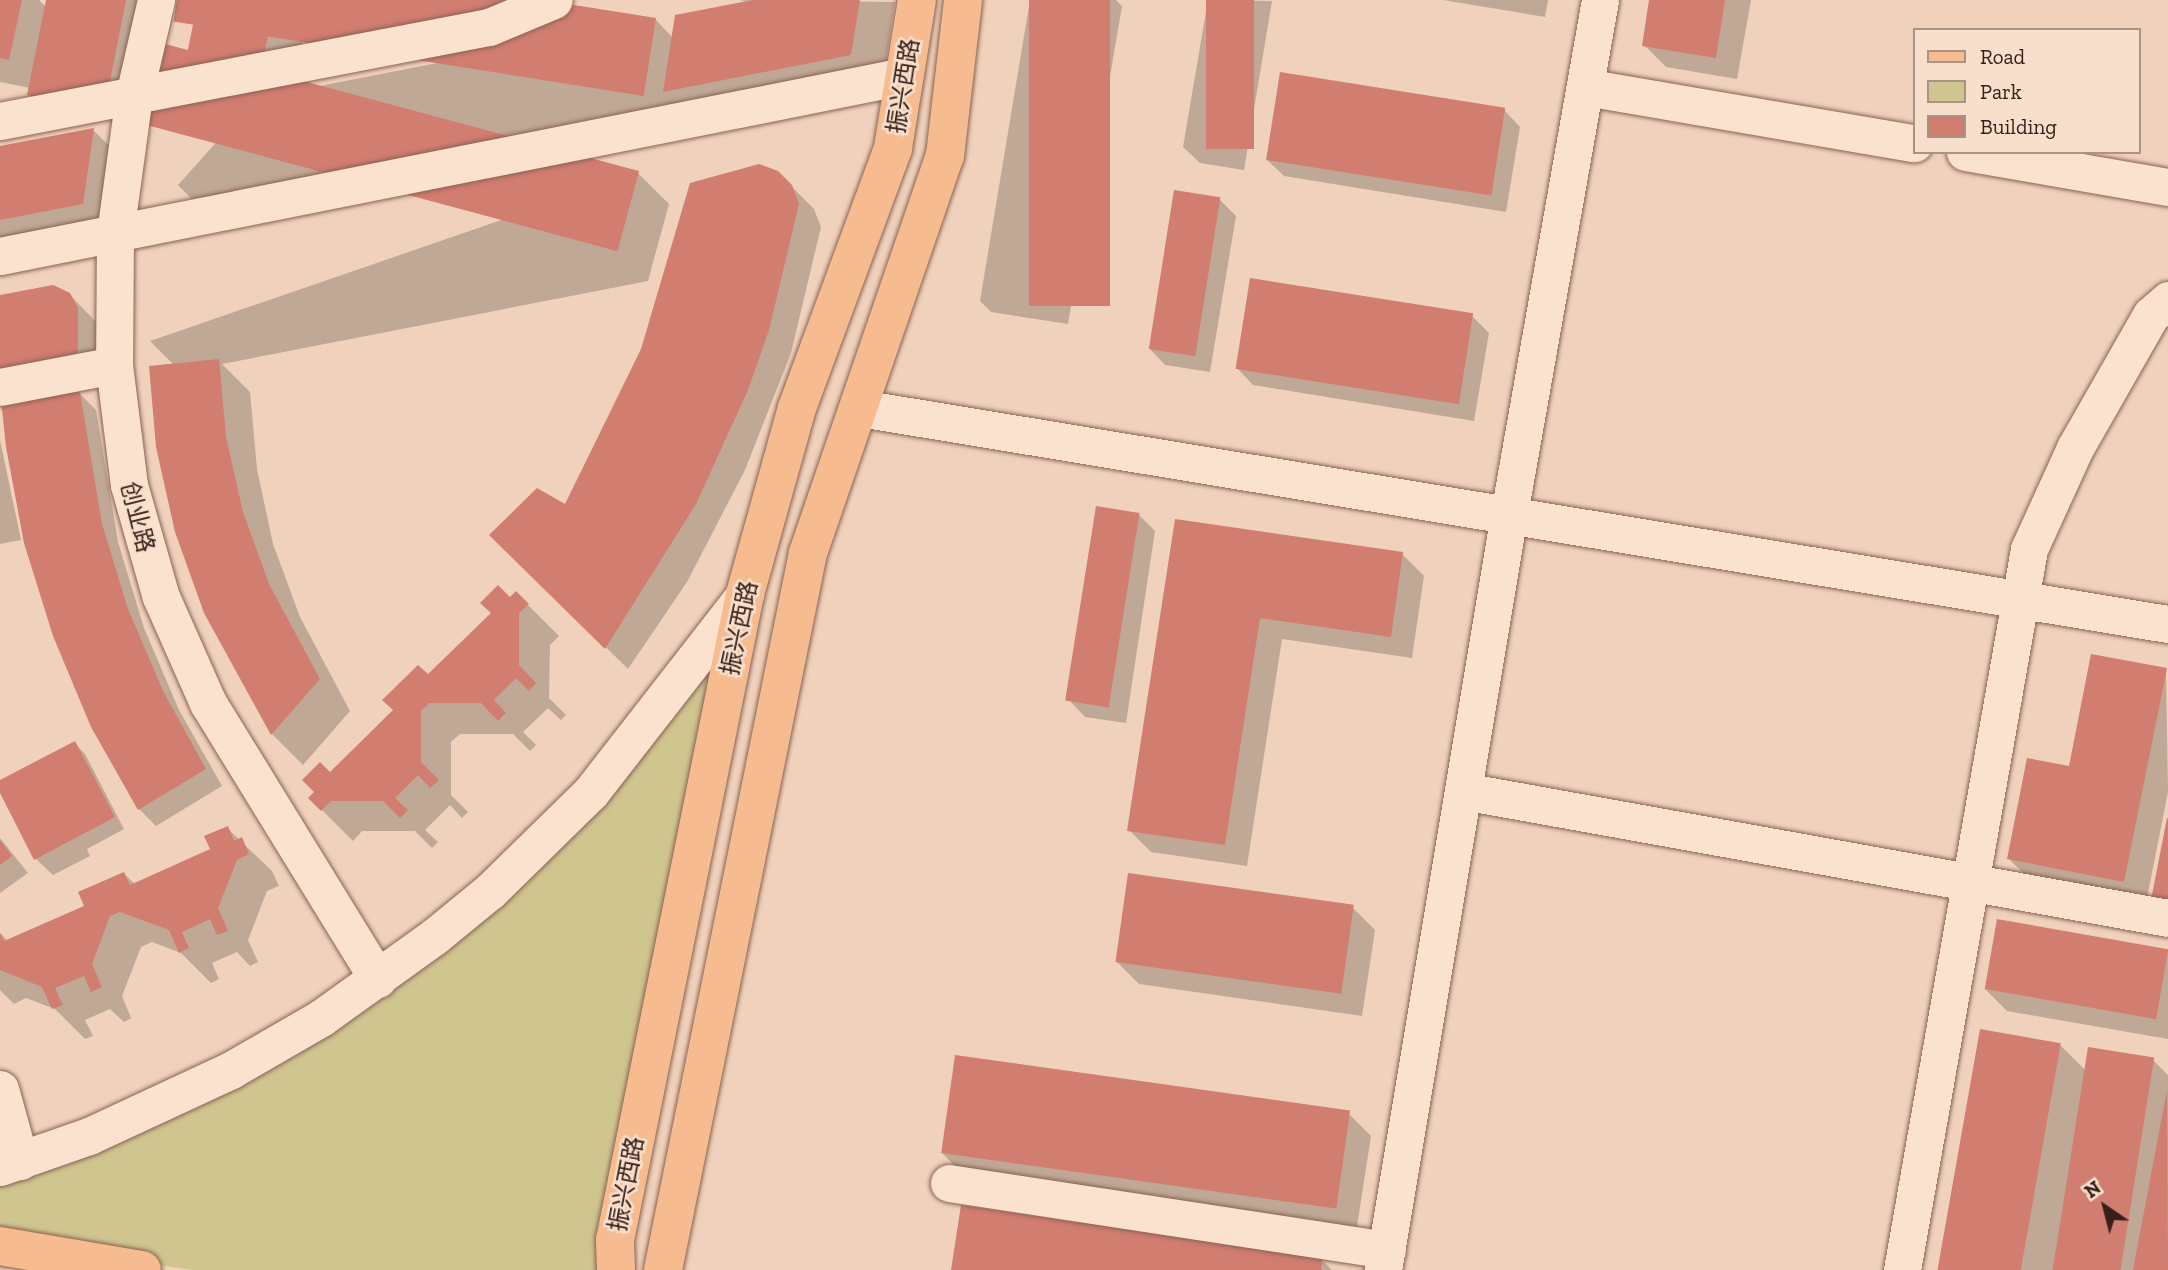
<!DOCTYPE html>
<html>
<head>
<meta charset="utf-8">
<style>
	body { margin:0 }
	#map { position:relative; width:2168px; height:1270px; overflow:hidden; background:#f0d2bc; font-family:"Zilla Slab","Noto Sans SC",serif }
	div>[style] { position:absolute }
	[style*='--x'] { left:calc(var(--x)*1px); top:calc(var(--y)*1px); width:calc(var(--w)*1px); rotate:calc(var(--a)*1deg) }
	.green>* { inset:0; background:#cfc58f }
	.shadow>* { inset:0; background:#0003 }
	.building>* { inset:0; background:#d17d6f; transform-origin:0 0 }
	.roads { filter:drop-shadow(0 0 2px #896254) drop-shadow(0 0 2px #896254) }
	.minor>* { height:37px; margin:-18.5px; padding:0 18.5px; transform-origin:18.5px; border-radius:18.5px; background:#fbe2cf }
	.major>* { height:38px; margin:-19px; padding:0 19px; transform-origin:19px; border-radius:19px; background:#f7bb90 }
	span { translate:-50% -50%; white-space:nowrap; text-align:center; line-height:1.15; -webkit-text-stroke:5px #f7dfcc; paint-order:stroke }
	.street-label { font-size:24px; color:#37201a }
	.legend { position:absolute; left:1913px; top:28px; width:228px; height:126px; box-sizing:border-box; background:#f7dfcc; border:2px solid #aa9385; margin:0; padding:9px 12px; list-style:none; font-size:21px; color:#37201a }
	.legend li { display:flex; align-items:center; gap:14px; height:35px }
	.legend b { width:35px; border:2px solid #aa9385 }
	.north { position:absolute; left:2070px; top:1172px; width:70px; height:70px; -webkit-text-stroke:5px #f7dfcc; paint-order:stroke; rotate:325deg; font-size:19px; font-weight:700; line-height:28px; text-align:center; color:#37201a }
	.north::after { content:''; display:block; margin:auto; width:24px; height:32px; background:#37201a; clip-path:polygon(50% 0,100% 100%,50% 72%,0 100%) }
</style>
</head>
<body>
<div id="map">
	<div class="green">
		<div style="clip-path:polygon(745px 594px,614px 1270px,192px 1270px,0 1241px,0 1166px,231px 1070px,490px 891px)"></div>
	</div>
	<div class="shadow">
		<div style="clip-path:polygon(0 0,39px 0,47px 8px,48px 0,152px 0,130px 107px,50px 116px,29px 94px,30px 88px,0 82px)"></div>
		<div style="clip-path:polygon(199px 0,311px 0,294px 91px,656px 20px,673px 38px,750px 2px,739px 0,895px 2px,882px 86px,208px 216px,178px 185px,256px 98px,217px 99px,186px 69px)"></div>
		<div style="clip-path:polygon(329px 0,398px 0,408px 44px,366px 55px,335px 24px)"></div>
		<div style="clip-path:polygon(481px 0,567px 0,513px 34px)"></div>
		<div style="clip-path:polygon(1030px 0,1116px 0,1122px 6px,1068px 324px,991px 312px,980px 301px)"></div>
		<div style="clip-path:polygon(1208px 0,1272px 1px,1244px 170px,1200px 163px,1183px 147px)"></div>
		<div style="clip-path:polygon(1443px 0,1548px 0,1545px 17px)"></div>
		<div style="clip-path:polygon(1651px 0,1751px 0,1737px 79px,1666px 67px,1644px 45px)"></div>
		<div style="clip-path:polygon(1504px 110px,1520px 127px,1506px 212px,1284px 176px,1267px 160px)"></div>
		<div style="clip-path:polygon(93px 130px,124px 160px,114px 235px,0 256px,0 148px)"></div>
		<div style="clip-path:polygon(777px 172px,814px 209px,821px 227px,791px 353px,745px 470px,687px 582px,628px 669px,492px 535px,566px 506px,643px 349px)"></div>
		<div style="clip-path:polygon(638px 173px,669px 204px,648px 281px,222px 364px,250px 392px,257px 469px,273px 544px,300px 617px,350px 711px,303px 765px,272px 734px,206px 613px,174px 365px,150px 341px)"></div>
		<div style="clip-path:polygon(1219px 199px,1236px 216px,1210px 372px,1165px 365px,1149px 348px)"></div>
		<div style="clip-path:polygon(69px 294px,100px 326px,109px 386px,78px 392px,96px 410px,118px 542px,144px 628px,179px 710px,222px 786px,156px 826px,139px 809px,4px 407px,0 407px,0 297px)"></div>
		<div style="clip-path:polygon(1472px 316px,1489px 333px,1474px 421px,1253px 385px,1237px 368px)"></div>
		<div style="clip-path:polygon(0 440px,21px 540px,0 544px)"></div>
		<div style="clip-path:polygon(1138px 514px,1155px 531px,1126px 723px,1085px 717px,1069px 700px)"></div>
		<div style="clip-path:polygon(1176px 521px,1402px 554px,1424px 576px,1412px 658px,1282px 639px,1247px 866px,1151px 852px,1129px 830px)"></div>
		<div style="clip-path:polygon(516px 593px,559px 636px,550px 645px,549px 698px,566px 715px,561px 720px,548px 708px,523px 732px,536px 745px,530px 751px,513px 734px,460px 734px,451px 742px,451px 795px,468px 812px,462px 818px,450px 805px,425px 830px,438px 842px,432px 848px,415px 831px,362px 831px,353px 841px,310px 798px)"></div>
		<div style="clip-path:polygon(2166px 670px,2168px 792px,2146px 903px,2031px 881px,2009px 859px,2070px 768px)"></div>
		<div style="clip-path:polygon(74px 743px,85px 754px,124px 829px,87px 849px,90px 856px,53px 875px,36px 859px,0 782px)"></div>
		<div style="clip-path:polygon(227px 828px,272px 871px,279px 886px,267px 891px,248px 940px,258px 962px,250px 966px,237px 952px,212px 963px,219px 979px,211px 983px,181px 953px,152px 942px,141px 947px,122px 996px,131px 1018px,124px 1022px,110px 1009px,85px 1020px,93px 1036px,85px 1039px,55px 1009px,26px 998px,14px 1004px,0 990px,0 933px,8px 941px,86px 906px,124px 874px,135px 884px,213px 850px)"></div>
		<div style="clip-path:polygon(0 838px,28px 873px,0 893px)"></div>
		<div style="clip-path:polygon(1353px 908px,1375px 930px,1362px 1016px,1139px 984px,1117px 962px)"></div>
		<div style="clip-path:polygon(2168px 951px,2168px 1039px,2007px 1011px,1985px 989px)"></div>
		<div style="clip-path:polygon(2060px 1045px,2085px 1070px,2153px 1060px,2168px 1075px,2168px 1270px,1938px 1270px)"></div>
		<div style="clip-path:polygon(1349px 1114px,1371px 1136px,1356px 1233px,964px 1175px,942px 1153px)"></div>
		<div style="clip-path:polygon(1322px 1260px,1332px 1270px,953px 1270px)"></div>
	</div>
	<div class="building">
		<div style="clip-path:polygon(0 0,22px 0,9px 60px,0 58px)"></div>
		<div style="clip-path:polygon(46px 0,126px 0,109px 86px,42px 98px,27px 95px)"></div>
		<div style="clip-path:polygon(198px 0,275px 0,263px 61px,184px 69px)"></div>
		<div style="clip-path:polygon(328px 0,375px 0,378px 14px,333px 25px)"></div>
		<div style="clip-path:polygon(753px 0,860px 0,851px 55px,663px 92px,675px 15px)"></div>
		<div style="left:1029px;top:0;width:81px;height:306px"></div>
		<div style="left:1206px;top:0;width:48px;height:149px"></div>
		<div style="clip-path:polygon(1649px 0,1725px 0,1716px 58px,1642px 46px)"></div>
		<div style="left:656px;top:18px;width:79px;height:476px;rotate:99deg"></div>
		<div style="left:1280px;top:72px;width:228px;height:89px;rotate:9deg"></div>
		<div style="clip-path:polygon(94px 128px,83px 204px,0 220px,0 146px)"></div>
		<div style="clip-path:polygon(759px 164px,778px 171px,792px 185px,799px 204px,769px 330px,748px 390px,696px 504px,605px 649px,489px 535px,537px 488px,565px 504px,641px 349px,690px 183px)"></div>
		<div style="left:639px;top:171px;width:83px;height:499px;rotate:105deg"></div>
		<div style="left:1174px;top:190px;width:47px;height:161px;rotate:9deg"></div>
		<div style="left:1250px;top:278px;width:226px;height:92px;rotate:9deg"></div>
		<div style="clip-path:polygon(53px 285px,70px 293px,78px 308px,78px 356px,0 371px,0 295px)"></div>
		<div style="clip-path:polygon(219px 359px,226px 437px,243px 512px,269px 584px,320px 679px,271px 735px,204px 613px,175px 532px,156px 447px,149px 366px)"></div>
		<div style="clip-path:polygon(80px 392px,102px 524px,128px 609px,163px 691px,206px 769px,138px 810px,91px 727px,53px 636px,24px 543px,6px 447px,1px 400px)"></div>
		<div style="left:1096px;top:506px;width:44px;height:197px;rotate:9deg"></div>
		<div style="clip-path:polygon(1175px 519px,1403px 552px,1391px 637px,1260px 618px,1225px 845px,1127px 831px)"></div>
		<div style="clip-path:polygon(498px 585px,510px 597px,516px 591px,529px 604px,519px 613px,519px 665px,536px 683px,529px 691px,516px 678px,494px 700px,506px 713px,498px 721px,481px 703px,429px 703px,421px 711px,421px 762px,439px 780px,430px 788px,418px 775px,395px 798px,408px 810px,400px 818px,383px 801px,331px 801px,321px 811px,308px 798px,314px 792px,302px 780px,320px 762px,330px 772px,393px 710px,382px 700px,418px 665px,428px 674px,491px 613px,480px 603px)"></div>
		<div style="clip-path:polygon(2091px 654px,2167px 668px,2124px 882px,2007px 859px,2027px 758px,2069px 766px)"></div>
		<div style="clip-path:polygon(75px 741px,115px 817px,34px 860px,0 793px,0 780px)"></div>
		<div style="clip-path:polygon(2167px 818px,2168px 818px,2168px 903px,2151px 900px)"></div>
		<div style="clip-path:polygon(228px 826px,234px 841px,242px 837px,249px 854px,237px 860px,218px 908px,228px 931px,217px 935px,210px 919px,182px 932px,189px 948px,179px 953px,169px 930px,120px 912px,110px 916px,92px 964px,102px 987px,91px 992px,84px 976px,55px 988px,63px 1005px,52px 1009px,42px 987px,0 970px,0 933px,4px 941px,84px 906px,78px 892px,124px 872px,130px 885px,210px 849px,204px 836px)"></div>
		<div style="clip-path:polygon(0 840px,12px 856px,0 865px)"></div>
		<div style="left:1128px;top:873px;width:228px;height:90px;rotate:8deg"></div>
		<div style="left:1997px;top:919px;width:174px;height:71px;rotate:10deg"></div>
		<div style="left:1980px;top:1029px;width:82px;height:245px;rotate:10deg"></div>
		<div style="left:2088px;top:1047px;width:67px;height:227px;rotate:9deg"></div>
		<div style="left:955px;top:1055px;width:399px;height:99px;rotate:8deg"></div>
		<div style="clip-path:polygon(2167px 1090px,2168px 1270px,2133px 1270px)"></div>
		<div style="clip-path:polygon(961px 1205px,1322px 1258px,1321px 1270px,951px 1270px)"></div>
	</div>
	<div class="roads">
		<div class="minor">
			<div style="--x:156;--y:0;--w:98;--a:103"></div>
			<div style="--x:134;--y:95;--w:139;--a:97.8"></div>
			<div style="--x:115;--y:233;--w:132;--a:90.4"></div>
			<div style="--x:114;--y:365;--w:121;--a:82.9"></div>
			<div style="--x:129;--y:485;--w:116;--a:74.1"></div>
			<div style="--x:161;--y:597;--w:116;--a:66.1"></div>
			<div style="--x:208;--y:703;--w:324;--a:58.4"></div>
			<div style="--x:1585;--y:87;--w:334;--a:9.7"></div>
			<div style="--x:0;--y:121;--w:498;--a:-10.9"></div>
			<div style="--x:489;--y:27;--w:70;--a:-22.6"></div>
			<div style="--x:1965;--y:152;--w:206;--a:9.8"></div>
			<div style="--x:0;--y:256;--w:922;--a:-11.26"></div>
			<div style="--x:0;--y:387;--w:116;--a:-10.9"></div>
			<div style="--x:860;--y:408;--w:1326;--a:9.38"></div>
			<div style="--x:1463;--y:791;--w:716;--a:10.21"></div>
			<div style="--x:0;--y:1089;--w:75;--a:74.5"></div>
			<div style="--x:0;--y:1167;--w:94;--a:-19.2"></div>
			<div style="--x:89;--y:1136;--w:157;--a:-24.9"></div>
			<div style="--x:231;--y:1070;--w:104;--a:-30"></div>
			<div style="--x:321;--y:1018;--w:140;--a:-35.7"></div>
			<div style="--x:435;--y:936;--w:71;--a:-39.3"></div>
			<div style="--x:490;--y:891;--w:141;--a:-44.4"></div>
			<div style="--x:591;--y:792;--w:251;--a:-52.1"></div>
			<div style="--x:949;--y:1183;--w:443;--a:8.7"></div>
			<div style="--x:1383;--y:1270;--w:766;--a:-80.54"></div>
			<div style="--x:1509;--y:514;--w:522;--a:-79.96"></div>
			<div style="--x:1902;--y:1270;--w:732;--a:-80.01"></div>
			<div style="--x:2029;--y:549;--w:111;--a:-65.5"></div>
			<div style="--x:2075;--y:448;--w:153;--a:-60.3"></div>
			<div style="--x:2151;--y:315;--w:23;--a:-41"></div>
		</div>
		<div class="major">
			<div style="--x:0;--y:1246;--w:144;--a:9.6"></div>
			<div style="--x:616;--y:1270;--w:30;--a:-92"></div>
			<div style="--x:615;--y:1240;--w:659;--a:-78.62"></div>
			<div style="--x:745;--y:594;--w:193;--a:-74.4"></div>
			<div style="--x:797;--y:408;--w:277;--a:-69.7"></div>
			<div style="--x:893;--y:148;--w:150;--a:-80.8"></div>
			<div style="--x:663;--y:1270;--w:732;--a:-78.57"></div>
			<div style="--x:808;--y:553;--w:420;--a:-71"></div>
			<div style="--x:945;--y:156;--w:157;--a:-83.4"></div>
		</div>
	</div>
	<div class="street-label">
		<span style="left:903px;top:86px;rotate:-81deg">振兴西路</span>
		<span style="left:138px;top:517px;rotate:76deg">创业路</span>
		<span style="left:739px;top:628px;rotate:-78deg">振兴西路</span>
		<span style="left:626px;top:1184px;rotate:-79deg">振兴西路</span>
	</div>
	<ul class="legend">
	<li><b style="height:9px;background:#f7bb90"></b>Road</li>
	<li><b style="height:19px;background:#cfc58f"></b>Park</li>
	<li><b style="height:19px;background:#d17d6f"></b>Building</li>
	</ul>
	<div class="north">N</div>
</div>
</body>
</html>
